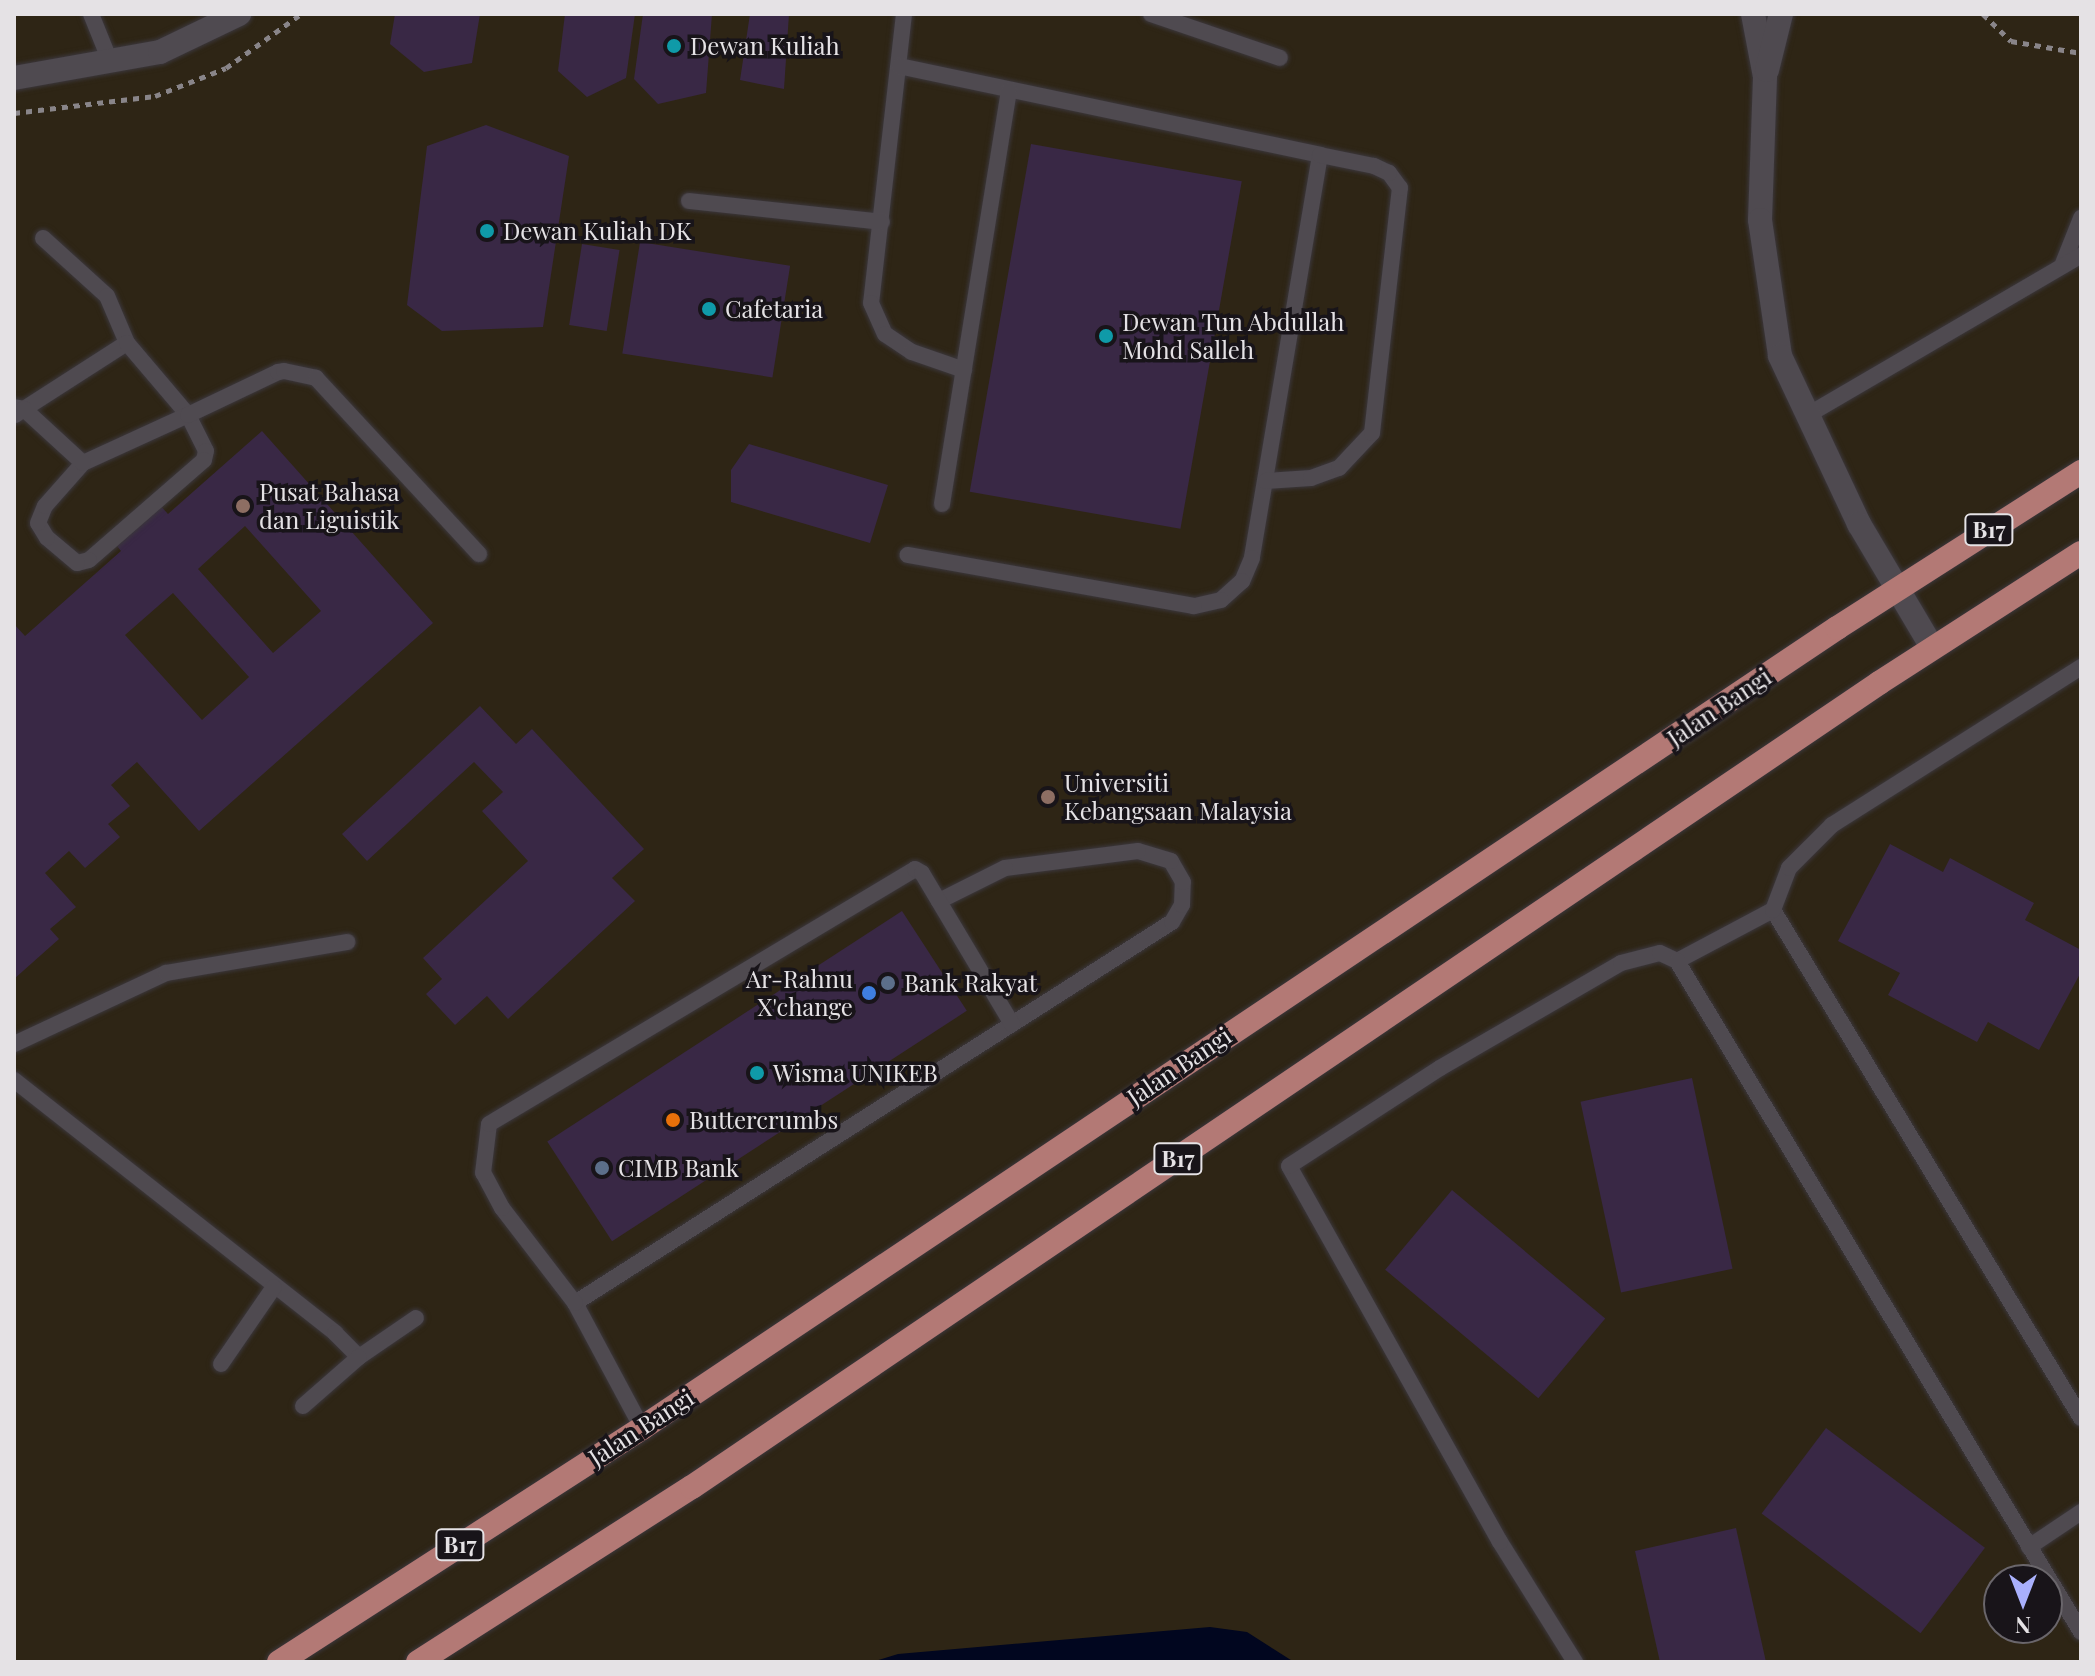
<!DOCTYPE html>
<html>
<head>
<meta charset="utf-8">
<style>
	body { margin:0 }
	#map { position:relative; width:2095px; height:1676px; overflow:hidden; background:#221d22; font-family:"Playfair Display",serif }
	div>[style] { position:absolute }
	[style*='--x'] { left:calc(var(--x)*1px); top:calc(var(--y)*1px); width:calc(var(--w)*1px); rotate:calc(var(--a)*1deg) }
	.education>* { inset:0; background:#2e2515 }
	.water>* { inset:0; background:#01061f }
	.building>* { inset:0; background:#392845; transform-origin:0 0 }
	.path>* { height:5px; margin-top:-2.5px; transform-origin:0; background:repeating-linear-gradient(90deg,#898589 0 6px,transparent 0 12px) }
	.roads { filter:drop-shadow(0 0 2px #3b373c) drop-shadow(0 0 2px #3b373c) }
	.lane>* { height:16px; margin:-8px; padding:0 8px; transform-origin:8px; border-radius:8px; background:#4f4a50 }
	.street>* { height:24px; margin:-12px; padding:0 12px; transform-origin:12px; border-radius:12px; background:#4f4a50 }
	.primary>* { height:24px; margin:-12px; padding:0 12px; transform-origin:12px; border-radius:12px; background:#b37975 }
	.dots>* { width:22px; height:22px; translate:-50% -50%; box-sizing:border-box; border:4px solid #181419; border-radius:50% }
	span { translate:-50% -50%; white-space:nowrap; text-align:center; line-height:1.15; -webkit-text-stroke:7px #181419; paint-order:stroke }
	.shield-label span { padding:2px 6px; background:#181419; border:2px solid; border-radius:6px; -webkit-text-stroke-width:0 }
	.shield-label { font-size:22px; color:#e5e2e5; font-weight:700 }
	.poi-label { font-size:24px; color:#e5e2e5 }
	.left { translate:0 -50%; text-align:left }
	.right { translate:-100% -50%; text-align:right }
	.street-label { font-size:24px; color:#e5e2e5 }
	.frame { position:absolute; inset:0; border:16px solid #e5e2e5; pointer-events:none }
	.north { position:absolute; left:1983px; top:1564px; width:80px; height:80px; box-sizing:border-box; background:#181419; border:2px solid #6a666b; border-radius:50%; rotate:180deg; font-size:22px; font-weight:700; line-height:32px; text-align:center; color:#e5e2e5 }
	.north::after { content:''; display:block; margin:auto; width:28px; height:36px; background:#a9b0fc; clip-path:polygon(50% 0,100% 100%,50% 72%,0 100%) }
</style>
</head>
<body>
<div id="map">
	<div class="education">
		<div style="clip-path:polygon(evenodd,14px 14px,2081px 14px,2081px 1662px,14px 1662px,14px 14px,1999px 1580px,2047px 1580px,2047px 1628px,1999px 1628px,1999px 1580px)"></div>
	</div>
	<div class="water">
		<div style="clip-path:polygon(1210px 1627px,1247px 1632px,1294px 1662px,872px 1662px,898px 1654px)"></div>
	</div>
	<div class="building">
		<div style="clip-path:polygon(395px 14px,480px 14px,472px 63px,424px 72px,390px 44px)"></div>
		<div style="clip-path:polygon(565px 14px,635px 14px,626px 78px,587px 97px,558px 71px)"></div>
		<div style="clip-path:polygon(643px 14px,712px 14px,706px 93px,658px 104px,634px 79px)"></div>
		<div style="clip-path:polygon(750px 14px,789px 14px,784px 89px,740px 80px)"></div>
		<div style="clip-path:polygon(486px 125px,569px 156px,543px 327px,442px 331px,407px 305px,427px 146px)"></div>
		<div style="left:1031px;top:144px;width:214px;height:353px;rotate:10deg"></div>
		<div style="left:640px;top:242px;width:152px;height:113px;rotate:9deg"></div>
		<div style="left:582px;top:244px;width:38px;height:82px;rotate:9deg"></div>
		<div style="clip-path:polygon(evenodd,262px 431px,433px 623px,199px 831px,137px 762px,111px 785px,130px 806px,108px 824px,120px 837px,85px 868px,69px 851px,45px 873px,76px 907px,50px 929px,59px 939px,14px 979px,14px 624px,25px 636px,121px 551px,113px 541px,157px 502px,168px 514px,262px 431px,245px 526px,321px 611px,273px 653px,198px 569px,245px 526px,262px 431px,173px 593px,249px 677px,202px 720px,125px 635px,173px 593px)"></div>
		<div style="clip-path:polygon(749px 444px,888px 485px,870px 543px,731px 502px,731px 470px)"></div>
		<div style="clip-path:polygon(480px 706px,516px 744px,532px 729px,644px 849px,612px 878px,635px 901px,508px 1019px,487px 996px,455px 1025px,426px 994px,442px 979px,423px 958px,528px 861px,482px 811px,503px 792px,474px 762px,367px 861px,342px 834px)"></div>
		<div style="clip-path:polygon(1890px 844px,1943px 872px,1950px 858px,2034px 903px,2025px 920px,2081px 950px,2081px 972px,2039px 1050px,1988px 1022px,1977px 1042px,1888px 995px,1900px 973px,1838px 941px)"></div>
		<div style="left:902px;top:911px;width:119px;height:423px;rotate:57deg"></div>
		<div style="left:1692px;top:1078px;width:195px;height:114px;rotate:78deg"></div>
		<div style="left:1452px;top:1190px;width:200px;height:104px;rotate:40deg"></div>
		<div style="left:1826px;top:1428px;width:199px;height:107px;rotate:37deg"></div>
		<div style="clip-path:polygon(1736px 1528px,1766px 1662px,1660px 1662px,1635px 1551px)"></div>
	</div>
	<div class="path">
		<div style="--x:1983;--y:14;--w:39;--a:44"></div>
		<div style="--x:2011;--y:41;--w:71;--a:9.7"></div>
		<div style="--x:14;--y:113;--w:142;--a:-6.9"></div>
		<div style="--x:155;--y:96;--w:76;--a:-21.5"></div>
		<div style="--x:226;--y:68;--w:92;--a:-35.8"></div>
	</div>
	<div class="roads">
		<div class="lane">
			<div style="--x:91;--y:14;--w:51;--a:68"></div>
			<div style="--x:904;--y:14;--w:291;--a:96.5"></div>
			<div style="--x:871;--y:303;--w:34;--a:66"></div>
			<div style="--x:885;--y:334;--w:32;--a:34"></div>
			<div style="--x:912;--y:352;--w:55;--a:19.1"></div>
			<div style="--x:1151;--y:14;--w:136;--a:18.8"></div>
			<div style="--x:899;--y:66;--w:430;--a:11.9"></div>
			<div style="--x:1320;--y:155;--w:409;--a:99.6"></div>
			<div style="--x:1252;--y:558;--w:25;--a:113"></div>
			<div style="--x:1242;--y:581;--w:28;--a:138"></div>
			<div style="--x:1221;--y:600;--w:28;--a:167"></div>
			<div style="--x:1194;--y:606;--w:291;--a:-169.9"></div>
			<div style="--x:689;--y:201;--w:194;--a:6.2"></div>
			<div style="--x:43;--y:238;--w:86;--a:42.2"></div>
			<div style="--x:107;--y:296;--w:51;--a:66.9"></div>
			<div style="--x:2062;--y:266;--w:52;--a:-68.4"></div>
			<div style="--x:14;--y:407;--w:10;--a:11"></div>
			<div style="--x:24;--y:409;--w:122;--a:-32.7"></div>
			<div style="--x:127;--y:343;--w:94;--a:49.7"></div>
			<div style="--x:188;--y:415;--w:40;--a:63.4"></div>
			<div style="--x:206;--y:451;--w:9;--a:103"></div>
			<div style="--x:204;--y:460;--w:152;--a:139"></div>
			<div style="--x:89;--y:560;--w:12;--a:166"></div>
			<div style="--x:77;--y:563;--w:39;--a:-140"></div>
			<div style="--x:47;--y:538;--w:17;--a:-121"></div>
			<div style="--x:38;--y:523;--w:18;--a:-68"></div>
			<div style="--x:45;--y:506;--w:57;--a:-48.5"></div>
			<div style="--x:83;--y:463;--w:115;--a:-24.6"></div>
			<div style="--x:188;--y:415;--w:100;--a:-25.5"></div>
			<div style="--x:278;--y:372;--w:6;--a:-9"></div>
			<div style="--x:284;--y:371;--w:33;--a:12"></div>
			<div style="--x:316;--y:378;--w:240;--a:47.2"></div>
			<div style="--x:15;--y:415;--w:11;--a:-34"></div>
			<div style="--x:24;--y:409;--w:80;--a:42.5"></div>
			<div style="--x:1806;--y:416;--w:319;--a:-30.3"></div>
			<div style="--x:1266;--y:481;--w:45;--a:-3.8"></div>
			<div style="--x:1311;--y:478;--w:30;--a:-20"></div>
			<div style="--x:1339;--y:468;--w:48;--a:-46.7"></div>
			<div style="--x:1372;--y:433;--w:247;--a:-83.5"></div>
			<div style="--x:1400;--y:188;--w:19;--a:-126"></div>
			<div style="--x:1389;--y:173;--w:17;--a:-155"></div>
			<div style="--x:1374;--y:166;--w:55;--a:-168.5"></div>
			<div style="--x:942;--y:504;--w:419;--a:-80.8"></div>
			<div style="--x:1773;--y:910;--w:594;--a:58.77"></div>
			<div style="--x:1677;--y:961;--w:109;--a:-28"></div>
			<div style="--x:1773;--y:910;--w:45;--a:-69.1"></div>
			<div style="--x:1789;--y:868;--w:61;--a:-45"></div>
			<div style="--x:1832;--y:825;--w:295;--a:-32.4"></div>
			<div style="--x:14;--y:1044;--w:168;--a:-25"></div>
			<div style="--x:166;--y:973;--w:184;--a:-9.7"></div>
			<div style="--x:14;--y:1080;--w:409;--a:38.2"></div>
			<div style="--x:335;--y:1333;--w:34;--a:45"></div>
			<div style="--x:359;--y:1357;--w:69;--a:-34.4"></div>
			<div style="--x:575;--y:1303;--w:708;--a:-32.55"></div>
			<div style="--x:1172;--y:922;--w:20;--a:-60"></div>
			<div style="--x:1182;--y:905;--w:23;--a:-88"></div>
			<div style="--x:1183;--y:882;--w:24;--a:-120"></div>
			<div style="--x:1171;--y:861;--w:34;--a:-163"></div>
			<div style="--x:1138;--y:851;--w:134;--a:172.7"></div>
			<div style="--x:1005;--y:868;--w:74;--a:153.4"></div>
			<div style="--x:221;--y:1364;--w:93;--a:-55.5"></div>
			<div style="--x:303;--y:1406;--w:74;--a:-41.2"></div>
			<div style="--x:642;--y:1428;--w:142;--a:-118.2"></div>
			<div style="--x:575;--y:1303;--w:120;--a:-127.5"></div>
			<div style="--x:502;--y:1208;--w:40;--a:-118"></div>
			<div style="--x:483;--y:1173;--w:49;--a:-83"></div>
			<div style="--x:489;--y:1124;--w:496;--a:-30.9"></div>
			<div style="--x:915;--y:869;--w:8;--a:30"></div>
			<div style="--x:922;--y:873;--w:176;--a:59.2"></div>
			<div style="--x:2029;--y:1547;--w:63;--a:-33.9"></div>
			<div style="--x:1575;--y:1662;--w:142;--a:-122"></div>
			<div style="--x:1500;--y:1542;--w:431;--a:-119.3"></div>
			<div style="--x:1289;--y:1166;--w:180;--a:-33"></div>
			<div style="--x:1440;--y:1068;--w:209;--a:-30.1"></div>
			<div style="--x:1621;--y:963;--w:40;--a:-14.4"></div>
			<div style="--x:1660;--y:953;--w:19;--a:25"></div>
			<div style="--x:1677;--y:961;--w:783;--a:58.95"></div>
		</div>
		<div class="street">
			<div style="--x:1753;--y:14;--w:64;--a:79.2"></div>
			<div style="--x:1765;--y:77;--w:143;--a:92"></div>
			<div style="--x:1760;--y:220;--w:137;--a:81.6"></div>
			<div style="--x:1780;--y:356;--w:186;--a:64.8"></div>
			<div style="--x:1859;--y:524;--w:143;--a:59.3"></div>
			<div style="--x:1767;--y:70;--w:58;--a:-76"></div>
			<div style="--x:14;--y:78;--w:148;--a:-10.1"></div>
			<div style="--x:160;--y:52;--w:88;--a:-25.7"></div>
		</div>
		<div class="primary">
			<div style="--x:279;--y:1662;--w:432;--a:-32.8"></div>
			<div style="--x:642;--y:1428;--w:1438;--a:-33.8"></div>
			<div style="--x:1837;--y:628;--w:290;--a:-32.6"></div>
			<div style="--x:418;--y:1662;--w:325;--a:-32.6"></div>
			<div style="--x:692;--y:1487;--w:1434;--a:-34.11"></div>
			<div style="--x:1879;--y:683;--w:240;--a:-32.8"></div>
		</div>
	</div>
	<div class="dots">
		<div style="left:674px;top:46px;background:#0f9aa8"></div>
		<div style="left:487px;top:231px;background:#0f9aa8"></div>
		<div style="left:709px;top:309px;background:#0f9aa8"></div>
		<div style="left:1106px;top:336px;background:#0f9aa8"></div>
		<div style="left:243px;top:506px;background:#8d6e63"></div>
		<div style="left:1048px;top:797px;background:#8d6e63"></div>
		<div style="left:888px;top:983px;background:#5c6f8a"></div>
		<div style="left:869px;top:993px;background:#3f7fe0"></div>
		<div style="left:757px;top:1073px;background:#0f9aa8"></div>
		<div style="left:673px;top:1120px;background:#e8710a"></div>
		<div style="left:602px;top:1168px;background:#5c6f8a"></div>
	</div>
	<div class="shield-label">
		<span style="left:1989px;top:530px">B17</span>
		<span style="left:1178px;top:1159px">B17</span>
		<span style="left:460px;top:1545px">B17</span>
	</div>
	<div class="poi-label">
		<span class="left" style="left:690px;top:46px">Dewan Kuliah</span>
		<span class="left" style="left:503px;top:231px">Dewan Kuliah DK</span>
		<span class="left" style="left:725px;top:309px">Cafetaria</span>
		<span class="left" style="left:1122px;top:336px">Dewan Tun Abdullah<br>Mohd Salleh</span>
		<span class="left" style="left:259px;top:506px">Pusat Bahasa<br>dan Liguistik</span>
		<span class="left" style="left:1064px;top:797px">Universiti<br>Kebangsaan Malaysia</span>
		<span class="right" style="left:853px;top:993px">Ar-Rahnu<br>X'change</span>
		<span class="left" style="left:904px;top:983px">Bank Rakyat</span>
		<span class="left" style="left:773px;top:1073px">Wisma UNIKEB</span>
		<span class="left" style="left:689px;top:1120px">Buttercrumbs</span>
		<span class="left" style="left:618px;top:1168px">CIMB Bank</span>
	</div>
	<div class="street-label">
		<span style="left:1719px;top:707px;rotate:-34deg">Jalan Bangi</span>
		<span style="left:1179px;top:1066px;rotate:-34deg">Jalan Bangi</span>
		<span style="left:641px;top:1427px;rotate:-33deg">Jalan Bangi</span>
	</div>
	<div class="frame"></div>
	<div class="north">N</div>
</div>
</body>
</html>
